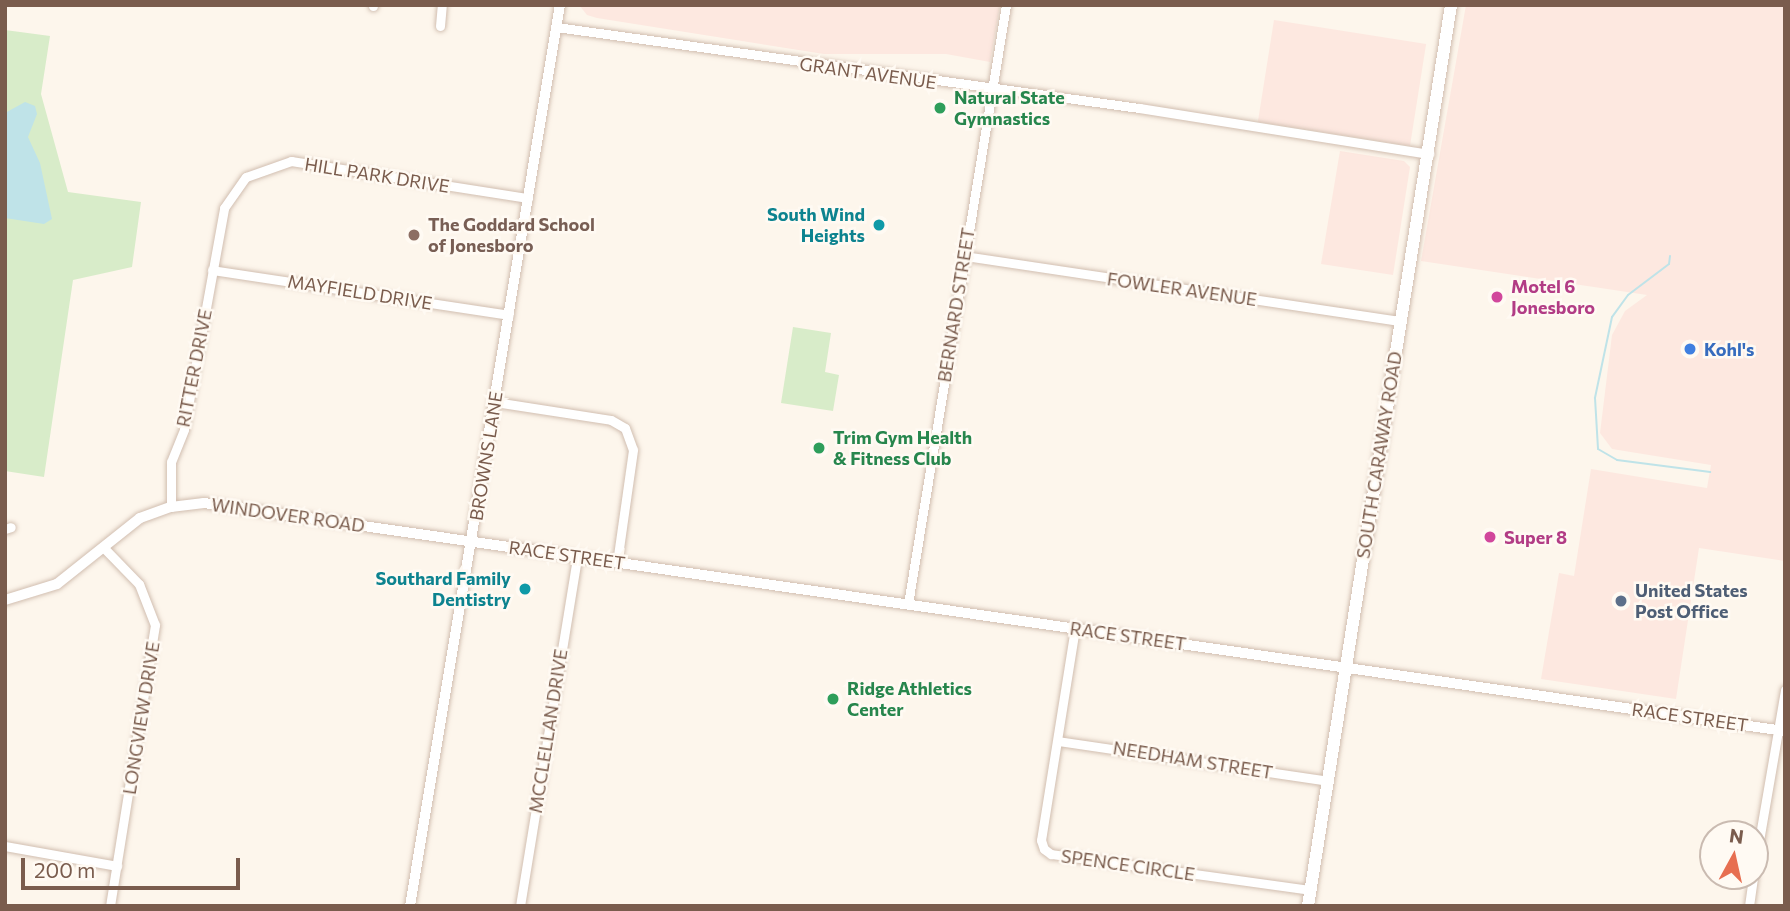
<!DOCTYPE html>
<html>
<head>
<meta charset="utf-8">
<style>
	body { margin:0 }
	#map { position:relative; width:1790px; height:911px; overflow:hidden; background:#fdf6ec; font-family:Commissioner,sans-serif }
	div>[style] { position:absolute }
	[style*='--x'] { left:calc(var(--x)*1px); top:calc(var(--y)*1px); width:calc(var(--w)*1px); rotate:calc(var(--a)*1deg) }
	.commercial>* { inset:0; background:#fde8e0; transform-origin:0 0 }
	.green>* { inset:0; background:#d8ecc9 }
	.water>* { inset:0; background:#bfe3e8 }
	.stream>* { height:2px; margin:-1px; padding:0 1px; transform-origin:1px; border-radius:1px; background:#bfe3e8 }
	.roads { filter:drop-shadow(0 0 2px #d1beb0) drop-shadow(0 0 2px #d1beb0) }
	.minor>* { height:9px; margin:-4.5px; padding:0 4.5px; transform-origin:4.5px; border-radius:4.5px; background:#fff }
	.tertiary>* { height:10px; margin:-5px; padding:0 5px; transform-origin:5px; border-radius:5px; background:#fff }
	.secondary>* { height:12px; margin:-6px; padding:0 6px; transform-origin:6px; border-radius:6px; background:#fff }
	.dots>* { width:19px; height:19px; translate:-50% -50%; box-sizing:border-box; border:4px solid #fffaf3; border-radius:50% }
	span { translate:-50% -50%; white-space:nowrap; text-align:center; line-height:1.15; -webkit-text-stroke:5px #fffaf3; paint-order:stroke }
	.street-label { font-size:18px; color:#7a5c4d }
	.leisure-label { font-size:18px; color:#27864d; font-weight:700 }
	.left { translate:0 -50%; text-align:left }
	.culture-label { font-size:18px; color:#0d838f; font-weight:700 }
	.right { translate:-100% -50%; text-align:right }
	.education-label { font-size:18px; color:#785e54; font-weight:700 }
	.hotel-label { font-size:18px; color:#b23c85; font-weight:700 }
	.shop-label { font-size:18px; color:#366cbe; font-weight:700 }
	.service-label { font-size:18px; color:#4e5e75; font-weight:700 }
	.frame { position:absolute; inset:0; border:7px solid #7a5c4d; pointer-events:none }
	.north { position:absolute; left:1699px; top:820px; width:70px; height:70px; box-sizing:border-box; background:#fffaf3; border:2px solid #cabbb1; border-radius:50%; rotate:8deg; font-size:19px; font-weight:700; line-height:28px; text-align:center; color:#7a5c4d }
	.north::after { content:''; display:block; margin:auto; width:24px; height:32px; background:#e76f51; clip-path:polygon(50% 0,100% 100%,50% 72%,0 100%) }
	.scale { position:absolute; left:21px; top:858px; width:219px; height:32px; box-sizing:border-box; border:4px solid #7a5c4d; border-top:0; padding-left:9px; font-size:21px; line-height:24px; white-space:nowrap; color:#7a5c4d; -webkit-text-stroke:5px #fffaf3; paint-order:stroke }
</style>
</head>
<body>
<div id="map">
	<div class="commercial">
		<div style="clip-path:polygon(579px 5px,1000px 5px,990px 62px,946px 54px,824px 54px,597px 18px,587px 15px)"></div>
		<div style="clip-path:polygon(1466px 5px,1785px 5px,1785px 561px,1699px 548px,1676px 699px,1541px 679px,1559px 573px,1574px 576px,1591px 469px,1707px 488px,1711px 465px,1612px 449px,1600px 433px,1612px 335px,1625px 311px,1647px 295px,1421px 261px)"></div>
		<div style="left:1274px;top:20px;width:154px;height:103px;rotate:9deg"></div>
		<div style="clip-path:polygon(1340px 151px,1404px 161px,1410px 167px,1393px 275px,1321px 264px)"></div>
	</div>
	<div class="green">
		<div style="clip-path:polygon(5px 30px,50px 36px,41px 94px,68px 192px,141px 202px,132px 267px,73px 280px,44px 477px,5px 471px)"></div>
		<div style="clip-path:polygon(793px 327px,831px 333px,825px 372px,839px 375px,833px 411px,781px 403px)"></div>
	</div>
	<div class="water">
		<div style="clip-path:polygon(25px 102px,35px 106px,37px 114px,28px 137px,40px 163px,52px 219px,44px 224px,5px 218px,5px 113px)"></div>
	</div>
	<div class="stream">
		<div style="--x:1670;--y:256;--w:8;--a:97"></div>
		<div style="--x:1669;--y:264;--w:51;--a:142.9"></div>
		<div style="--x:1628;--y:295;--w:27;--a:126"></div>
		<div style="--x:1612;--y:317;--w:83;--a:101.9"></div>
		<div style="--x:1595;--y:398;--w:51;--a:86.6"></div>
		<div style="--x:1598;--y:449;--w:22;--a:30"></div>
		<div style="--x:1617;--y:460;--w:94;--a:7.4"></div>
	</div>
	<div class="roads">
		<div class="minor">
			<div style="--x:373;--y:6;--w:1;--a:-90"></div>
			<div style="--x:440;--y:26;--w:21;--a:-85"></div>
			<div style="--x:556;--y:27;--w:589;--a:7.91"></div>
			<div style="--x:1139;--y:108;--w:294;--a:9"></div>
			<div style="--x:965;--y:256;--w:440;--a:8.5"></div>
			<div style="--x:212;--y:270;--w:300;--a:8.6"></div>
			<div style="--x:495;--y:402;--w:117;--a:8.8"></div>
			<div style="--x:611;--y:420;--w:16;--a:30"></div>
			<div style="--x:625;--y:428;--w:23;--a:70"></div>
			<div style="--x:633;--y:450;--w:113;--a:98.1"></div>
			<div style="--x:171;--y:507;--w:45;--a:-90"></div>
			<div style="--x:171;--y:462;--w:35;--a:-68"></div>
			<div style="--x:184;--y:429;--w:225;--a:-79.7"></div>
			<div style="--x:224;--y:208;--w:38;--a:-55"></div>
			<div style="--x:246;--y:177;--w:48;--a:-19.6"></div>
			<div style="--x:291;--y:161;--w:240;--a:8.9"></div>
			<div style="--x:5;--y:529;--w:6;--a:-18"></div>
			<div style="--x:103;--y:547;--w:52;--a:45.8"></div>
			<div style="--x:139;--y:584;--w:44;--a:68.7"></div>
			<div style="--x:155;--y:625;--w:285;--a:99.1"></div>
			<div style="--x:908;--y:604;--w:607;--a:-80.71"></div>
			<div style="--x:1075;--y:628;--w:215;--a:99.1"></div>
			<div style="--x:1041;--y:840;--w:9;--a:72"></div>
			<div style="--x:1044;--y:849;--w:9;--a:36"></div>
			<div style="--x:1051;--y:854;--w:262;--a:7.9"></div>
			<div style="--x:1058;--y:741;--w:273;--a:8.4"></div>
			<div style="--x:5;--y:846;--w:114;--a:10.1"></div>
			<div style="--x:1755;--y:864;--w:177;--a:-80.2"></div>
			<div style="--x:520;--y:906;--w:354;--a:-80.7"></div>
			<div style="--x:1749;--y:906;--w:30;--a:-82"></div>
		</div>
		<div class="tertiary">
			<div style="--x:5;--y:600;--w:54;--a:-17.1"></div>
			<div style="--x:57;--y:584;--w:106;--a:-38.5"></div>
			<div style="--x:140;--y:518;--w:33;--a:-20"></div>
			<div style="--x:171;--y:507;--w:33;--a:-7"></div>
			<div style="--x:204;--y:503;--w:1597;--a:8.21"></div>
			<div style="--x:410;--y:906;--w:913;--a:-80.55"></div>
		</div>
		<div class="secondary">
			<div style="--x:1308;--y:906;--w:912;--a:-80.98"></div>
		</div>
	</div>
	<div class="dots">
		<div style="left:940px;top:108px;background:#2e9e5b"></div>
		<div style="left:879px;top:225px;background:#0f9aa8"></div>
		<div style="left:414px;top:235px;background:#8d6e63"></div>
		<div style="left:1497px;top:297px;background:#d1479c"></div>
		<div style="left:1690px;top:349px;background:#3f7fe0"></div>
		<div style="left:819px;top:448px;background:#2e9e5b"></div>
		<div style="left:1490px;top:537px;background:#d1479c"></div>
		<div style="left:525px;top:589px;background:#0f9aa8"></div>
		<div style="left:1621px;top:601px;background:#5c6f8a"></div>
		<div style="left:833px;top:699px;background:#2e9e5b"></div>
	</div>
	<div class="street-label">
		<span style="left:868px;top:73px;rotate:8deg">GRANT AVENUE</span>
		<span style="left:377px;top:175px;rotate:9deg">HILL PARK DRIVE</span>
		<span style="left:1182px;top:289px;rotate:8deg">FOWLER AVENUE</span>
		<span style="left:360px;top:292px;rotate:9deg">MAYFIELD DRIVE</span>
		<span style="left:956px;top:305px;rotate:-81deg">BERNARD STREET</span>
		<span style="left:194px;top:368px;rotate:-79deg">RITTER DRIVE</span>
		<span style="left:1379px;top:455px;rotate:-81deg">SOUTH CARAWAY ROAD</span>
		<span style="left:486px;top:456px;rotate:-81deg">BROWNS LANE</span>
		<span style="left:288px;top:515px;rotate:8deg">WINDOVER ROAD</span>
		<span style="left:567px;top:555px;rotate:8deg">RACE STREET</span>
		<span style="left:1128px;top:636px;rotate:8deg">RACE STREET</span>
		<span style="left:1690px;top:717px;rotate:8deg">RACE STREET</span>
		<span style="left:141px;top:718px;rotate:-81deg">LONGVIEW DRIVE</span>
		<span style="left:548px;top:731px;rotate:-81deg">MCCLELLAN DRIVE</span>
		<span style="left:1193px;top:760px;rotate:9deg">NEEDHAM STREET</span>
		<span style="left:1128px;top:865px;rotate:8deg">SPENCE CIRCLE</span>
	</div>
	<div class="leisure-label">
		<span class="left" style="left:954px;top:108px">Natural State<br>Gymnastics</span>
		<span class="left" style="left:833px;top:448px">Trim Gym Health<br>&amp; Fitness Club</span>
		<span class="left" style="left:847px;top:699px">Ridge Athletics<br>Center</span>
	</div>
	<div class="culture-label">
		<span class="right" style="left:865px;top:225px">South Wind<br>Heights</span>
		<span class="right" style="left:511px;top:589px">Southard Family<br>Dentistry</span>
	</div>
	<div class="education-label">
		<span class="left" style="left:428px;top:235px">The Goddard School<br>of Jonesboro</span>
	</div>
	<div class="hotel-label">
		<span class="left" style="left:1511px;top:297px">Motel 6<br>Jonesboro</span>
		<span class="left" style="left:1504px;top:537px">Super 8</span>
	</div>
	<div class="shop-label">
		<span class="left" style="left:1704px;top:349px">Kohl's</span>
	</div>
	<div class="service-label">
		<span class="left" style="left:1635px;top:601px">United States<br>Post Office</span>
	</div>
	<div class="frame"></div>
	<div class="north">N</div>
	<div class="scale">200 m</div>
</div>
</body>
</html>
